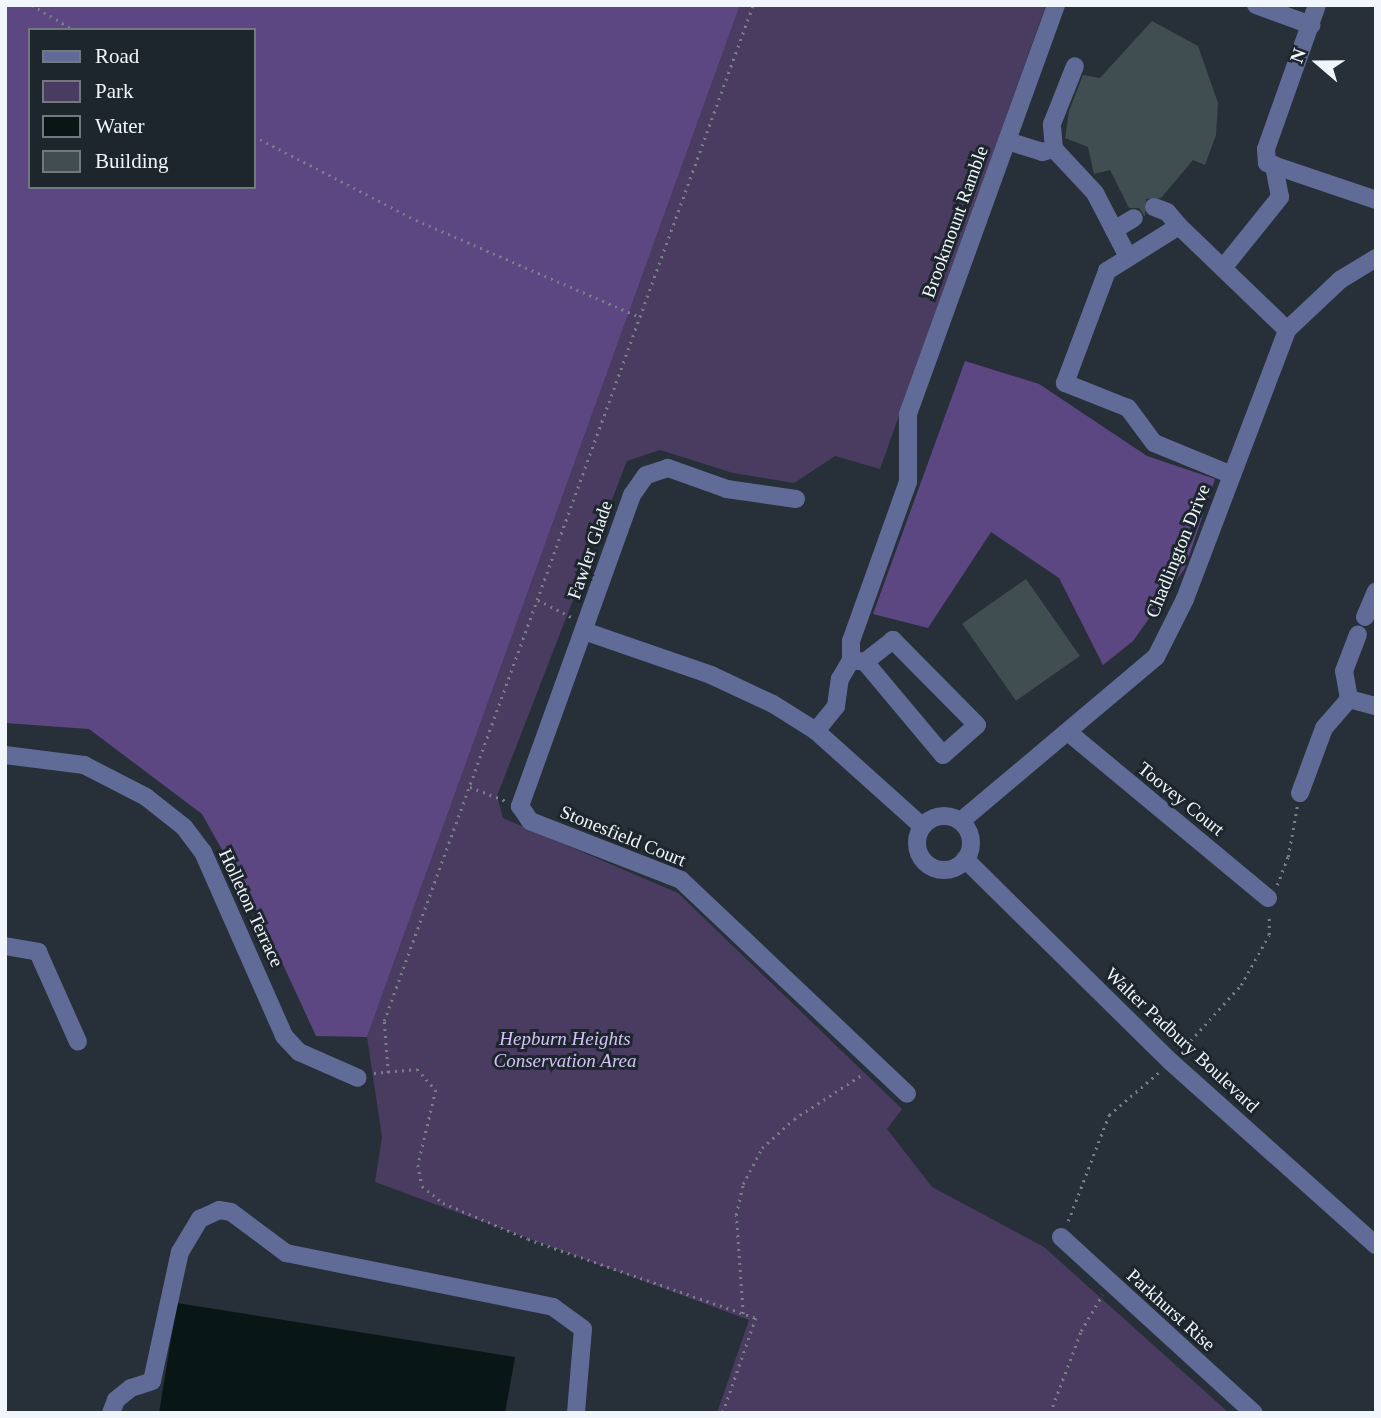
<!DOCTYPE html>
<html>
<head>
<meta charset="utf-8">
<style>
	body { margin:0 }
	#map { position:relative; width:1381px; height:1418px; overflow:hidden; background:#272f38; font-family:"Times New Roman",serif }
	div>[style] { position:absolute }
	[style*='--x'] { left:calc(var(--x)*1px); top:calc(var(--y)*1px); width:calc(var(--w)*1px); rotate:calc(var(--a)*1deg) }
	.green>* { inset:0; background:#493c60 }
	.forest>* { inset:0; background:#5d4783 }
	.water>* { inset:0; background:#081616 }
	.building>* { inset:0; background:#404e52; transform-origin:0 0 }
	.path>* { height:2.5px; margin-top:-1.25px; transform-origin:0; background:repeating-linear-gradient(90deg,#787f87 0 2px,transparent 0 7px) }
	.minor>* { height:18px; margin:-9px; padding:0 9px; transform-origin:9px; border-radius:9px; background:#606b97 }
	.minor>.ring { margin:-9px; padding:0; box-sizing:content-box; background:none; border:18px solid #606b97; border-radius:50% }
	span { translate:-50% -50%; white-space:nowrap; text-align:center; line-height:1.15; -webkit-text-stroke:6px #1d262d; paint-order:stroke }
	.street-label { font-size:19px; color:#f0f6fb }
	.park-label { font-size:19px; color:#d3c1f7; font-style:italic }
	.frame { position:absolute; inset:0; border:7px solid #f0f6fb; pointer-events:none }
	.legend { position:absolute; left:28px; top:28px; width:228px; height:161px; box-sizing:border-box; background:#1d262d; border:2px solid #71797f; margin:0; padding:9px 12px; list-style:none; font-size:21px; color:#f0f6fb }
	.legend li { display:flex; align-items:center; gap:14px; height:35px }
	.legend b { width:35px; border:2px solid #71797f }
	.north { position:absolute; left:1283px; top:28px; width:70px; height:70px; -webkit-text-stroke:5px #1d262d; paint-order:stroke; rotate:290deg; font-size:19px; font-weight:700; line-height:28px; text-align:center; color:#f0f6fb }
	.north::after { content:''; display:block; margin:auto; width:24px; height:32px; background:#f0f6fb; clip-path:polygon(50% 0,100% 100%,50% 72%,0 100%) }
</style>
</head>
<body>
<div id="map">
	<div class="green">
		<div style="clip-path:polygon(740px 5px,1046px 5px,880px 469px,835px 456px,794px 483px,733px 473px,660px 450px,627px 461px,497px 796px,503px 818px,678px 893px,902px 1109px,887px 1129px,932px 1187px,1044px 1247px,1229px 1413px,717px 1413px,749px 1320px,375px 1182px,382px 1137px,367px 1037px)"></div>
	</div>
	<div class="forest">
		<div style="clip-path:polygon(evenodd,5px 5px,740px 5px,367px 1037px,316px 1036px,267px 930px,202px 814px,89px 729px,5px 723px,5px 5px,30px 30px,254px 30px,254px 187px,30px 187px,30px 30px)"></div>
		<div style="clip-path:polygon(965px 361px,1039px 384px,1147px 456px,1215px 479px,1185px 568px,1133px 641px,1103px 665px,1059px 578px,991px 532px,928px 628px,873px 614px)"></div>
	</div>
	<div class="water">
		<div style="clip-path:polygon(177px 1303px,515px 1357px,505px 1413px,159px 1413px)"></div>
	</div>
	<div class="building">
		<div style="clip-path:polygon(1152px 21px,1198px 46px,1218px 103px,1216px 135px,1205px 165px,1193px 160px,1161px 198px,1146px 199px,1145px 217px,1139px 208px,1129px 208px,1110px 170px,1094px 174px,1088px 147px,1065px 138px,1069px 111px,1083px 75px,1100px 78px)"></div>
		<div style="left:1026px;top:579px;width:94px;height:78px;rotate:55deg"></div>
	</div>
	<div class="path">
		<div style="--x:32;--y:5;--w:49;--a:30.8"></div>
		<div style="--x:254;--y:136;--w:182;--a:27.4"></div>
		<div style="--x:416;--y:220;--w:244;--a:23.4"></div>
		<div style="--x:538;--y:600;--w:39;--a:27"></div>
		<div style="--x:470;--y:787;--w:40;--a:21"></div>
		<div style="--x:1277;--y:885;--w:30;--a:-69"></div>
		<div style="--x:1288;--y:857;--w:51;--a:-79.8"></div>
		<div style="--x:1181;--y:1051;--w:89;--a:-47.7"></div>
		<div style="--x:1241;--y:985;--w:57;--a:-60.8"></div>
		<div style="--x:1269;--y:935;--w:21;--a:-90"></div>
		<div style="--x:374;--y:1073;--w:43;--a:-5.3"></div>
		<div style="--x:417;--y:1069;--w:28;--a:48"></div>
		<div style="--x:436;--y:1090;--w:77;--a:103.5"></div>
		<div style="--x:418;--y:1165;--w:21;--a:79"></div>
		<div style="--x:422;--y:1186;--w:27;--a:39"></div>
		<div style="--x:443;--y:1203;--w:92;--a:23"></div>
		<div style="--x:528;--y:1239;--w:241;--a:19.1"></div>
		<div style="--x:756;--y:1318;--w:101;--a:109.2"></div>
		<div style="--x:388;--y:1073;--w:52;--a:-94.4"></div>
		<div style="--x:384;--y:1021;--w:1081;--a:-70.04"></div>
		<div style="--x:1068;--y:1221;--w:114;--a:-68.9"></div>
		<div style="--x:1109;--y:1115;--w:65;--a:-40.6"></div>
		<div style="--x:743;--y:1314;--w:99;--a:-94"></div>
		<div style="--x:736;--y:1215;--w:32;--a:-77"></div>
		<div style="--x:743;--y:1184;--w:41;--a:-62.2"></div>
		<div style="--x:762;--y:1148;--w:43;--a:-42.2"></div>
		<div style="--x:794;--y:1119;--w:82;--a:-33.1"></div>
		<div style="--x:1050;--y:1413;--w:88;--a:-69.3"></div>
		<div style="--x:1081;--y:1331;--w:42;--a:-59.7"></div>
	</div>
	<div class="minor">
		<div style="--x:1256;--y:5;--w:59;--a:20"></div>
		<div style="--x:1317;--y:5;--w:153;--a:109.5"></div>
		<div style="--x:1266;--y:149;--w:14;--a:86"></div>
		<div style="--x:1267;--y:163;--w:115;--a:18.7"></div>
		<div style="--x:1007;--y:141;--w:37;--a:17"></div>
		<div style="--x:1042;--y:152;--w:12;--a:-14"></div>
		<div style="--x:1054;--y:149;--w:60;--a:47"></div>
		<div style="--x:1095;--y:193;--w:72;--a:62.7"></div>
		<div style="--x:1054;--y:149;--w:25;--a:-95"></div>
		<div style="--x:1052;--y:124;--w:62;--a:-68.4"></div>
		<div style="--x:1154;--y:207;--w:14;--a:21"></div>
		<div style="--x:1167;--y:212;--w:18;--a:49"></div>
		<div style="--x:1114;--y:230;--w:23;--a:-31"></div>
		<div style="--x:1223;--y:268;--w:91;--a:-51.2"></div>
		<div style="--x:1280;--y:197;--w:33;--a:-101"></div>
		<div style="--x:1232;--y:475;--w:84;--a:-157.7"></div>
		<div style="--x:1154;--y:443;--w:44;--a:-126.6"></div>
		<div style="--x:1128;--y:408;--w:68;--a:-158.4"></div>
		<div style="--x:1065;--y:383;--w:120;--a:-69.4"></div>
		<div style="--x:1107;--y:271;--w:85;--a:-32"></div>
		<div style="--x:1179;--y:226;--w:150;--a:43.9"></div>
		<div style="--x:796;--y:499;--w:70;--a:-171.8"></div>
		<div style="--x:727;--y:489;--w:63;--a:-160.4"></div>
		<div style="--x:668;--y:468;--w:23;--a:162"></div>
		<div style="--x:646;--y:475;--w:24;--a:125"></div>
		<div style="--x:632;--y:495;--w:331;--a:109.8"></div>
		<div style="--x:520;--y:806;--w:18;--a:56"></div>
		<div style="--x:530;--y:821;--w:162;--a:21.3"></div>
		<div style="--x:681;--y:880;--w:311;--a:43.4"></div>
		<div style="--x:1365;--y:617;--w:28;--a:-67"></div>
		<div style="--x:584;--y:631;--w:134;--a:19.1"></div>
		<div style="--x:711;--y:675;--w:68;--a:25.1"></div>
		<div style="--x:773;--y:704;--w:51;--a:32.1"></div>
		<div style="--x:816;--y:731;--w:142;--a:41.9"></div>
		<div style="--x:851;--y:660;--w:14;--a:8"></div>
		<div style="--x:865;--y:662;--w:121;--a:50"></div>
		<div style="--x:943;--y:755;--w:45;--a:-41.4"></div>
		<div style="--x:977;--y:725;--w:120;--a:-134.7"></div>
		<div style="--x:893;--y:640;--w:36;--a:142"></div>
		<div style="--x:1349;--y:699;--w:28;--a:-100"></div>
		<div style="--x:1344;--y:671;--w:39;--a:-69"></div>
		<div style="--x:1349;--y:699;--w:28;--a:15"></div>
		<div style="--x:816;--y:731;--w:32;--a:-51"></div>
		<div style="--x:836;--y:706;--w:27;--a:-82"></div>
		<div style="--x:840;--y:679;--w:22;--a:-60"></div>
		<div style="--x:851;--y:660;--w:19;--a:-90"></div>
		<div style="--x:851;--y:641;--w:169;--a:-70.3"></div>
		<div style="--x:908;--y:482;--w:68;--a:-90"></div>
		<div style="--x:908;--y:414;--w:435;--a:-70.1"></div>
		<div style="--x:1068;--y:732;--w:260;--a:39.7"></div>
		<div style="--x:5;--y:755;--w:80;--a:7.2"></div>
		<div style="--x:84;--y:765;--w:70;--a:27.3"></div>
		<div style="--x:146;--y:797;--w:48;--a:38.3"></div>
		<div style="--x:184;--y:827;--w:31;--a:53"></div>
		<div style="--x:203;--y:852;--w:201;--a:66.2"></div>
		<div style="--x:284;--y:1036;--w:22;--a:47"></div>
		<div style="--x:299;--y:1052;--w:64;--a:23.8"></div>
		<div style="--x:1300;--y:793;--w:69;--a:-69.7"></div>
		<div style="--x:1324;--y:728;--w:38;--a:-49"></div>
		<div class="ring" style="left:917px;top:816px;width:36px;height:36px"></div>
		<div style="--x:961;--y:821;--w:255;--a:-40.1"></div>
		<div style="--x:1156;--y:657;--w:65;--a:-63.4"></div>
		<div style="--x:1185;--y:599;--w:288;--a:-69.2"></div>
		<div style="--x:1287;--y:330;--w:73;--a:-43.3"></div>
		<div style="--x:1340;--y:280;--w:42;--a:-31.4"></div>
		<div style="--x:965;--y:859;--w:289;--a:44.6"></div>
		<div style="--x:1171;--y:1062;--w:275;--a:41.8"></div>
		<div style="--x:5;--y:946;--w:34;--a:10"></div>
		<div style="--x:38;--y:952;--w:98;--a:66"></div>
		<div style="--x:1061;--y:1237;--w:261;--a:42.4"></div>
		<div style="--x:111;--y:1413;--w:14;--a:-69"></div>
		<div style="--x:116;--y:1400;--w:19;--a:-39"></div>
		<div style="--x:131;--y:1388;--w:22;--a:-18"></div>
		<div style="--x:152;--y:1381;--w:132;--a:-77.8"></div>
		<div style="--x:180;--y:1252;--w:39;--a:-59"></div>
		<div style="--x:200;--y:1219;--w:21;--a:-25"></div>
		<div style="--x:219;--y:1210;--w:12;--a:9"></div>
		<div style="--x:231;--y:1212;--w:69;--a:36.7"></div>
		<div style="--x:286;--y:1253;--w:272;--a:11.4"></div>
		<div style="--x:553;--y:1307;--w:37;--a:36"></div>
		<div style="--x:583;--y:1329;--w:84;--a:94.8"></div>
	</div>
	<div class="street-label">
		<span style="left:955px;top:222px;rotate:-70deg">Brookmount Ramble</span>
		<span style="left:590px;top:550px;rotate:-71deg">Fawler Glade</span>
		<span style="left:1178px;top:551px;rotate:-68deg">Chadlington Drive</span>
		<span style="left:1181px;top:799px;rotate:39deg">Toovey Court</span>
		<span style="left:623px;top:836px;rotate:22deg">Stonesfield Court</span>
		<span style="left:251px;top:908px;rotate:65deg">Holleton Terrace</span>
		<span style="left:1182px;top:1040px;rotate:43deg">Walter Padbury Boulevard</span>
		<span style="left:1171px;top:1310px;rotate:42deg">Parkhurst Rise</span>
	</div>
	<div class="park-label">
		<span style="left:565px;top:1050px">Hepburn Heights<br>Conservation Area</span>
	</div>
	<div class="frame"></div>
	<ul class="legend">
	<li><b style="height:9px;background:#606b97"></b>Road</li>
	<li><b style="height:19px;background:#493c60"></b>Park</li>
	<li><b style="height:19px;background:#081616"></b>Water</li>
	<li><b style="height:19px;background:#404e52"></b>Building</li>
	</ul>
	<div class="north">N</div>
</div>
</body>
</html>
